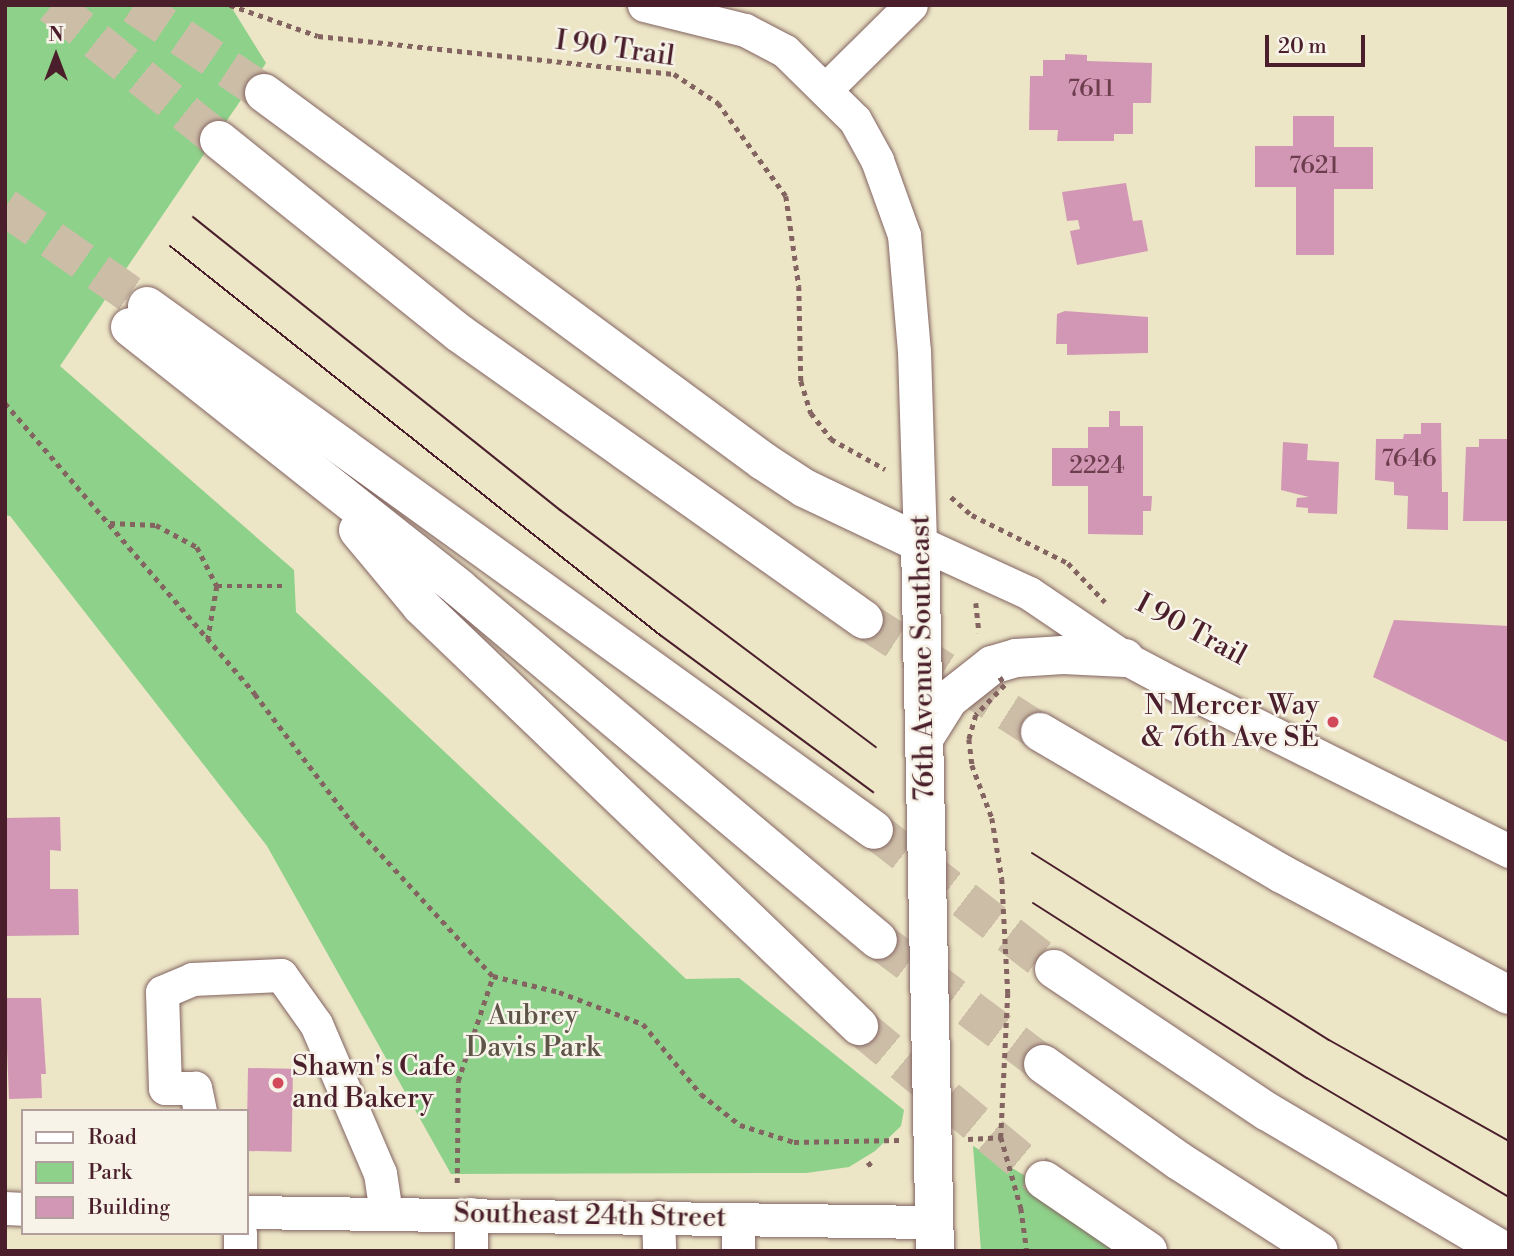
<!DOCTYPE html>
<html>
<head>
<meta charset="utf-8">
<style>
	body { margin:0 }
	#map { position:relative; width:1514px; height:1256px; overflow:hidden; background:#ece5c6; font-family:"Libre Bodoni",serif }
	div>[style] { position:absolute }
	[style*='--x'] { left:calc(var(--x)*1px); top:calc(var(--y)*1px); width:calc(var(--w)*1px); rotate:calc(var(--a)*1deg) }
	.green>* { inset:0; background:#8ed18a }
	.building>* { inset:0; background:#d297b4; transform-origin:0 0 }
	.highway-tunnel>* { height:38px; margin-top:-19px; transform-origin:0; background:repeating-linear-gradient(90deg,#ccbda7 0 38px,transparent 0 57px) }
	.path>* { height:4.5px; margin-top:-2.25px; transform-origin:0; background:repeating-linear-gradient(90deg,#836461 0 5px,transparent 0 10px) }
	.roads { filter:drop-shadow(0 0 2px #836461) drop-shadow(0 0 2px #836461) }
	.minor>* { height:33px; margin:-16.5px; padding:0 16.5px; transform-origin:16.5px; border-radius:16.5px; background:#fff }
	.major>* { height:38px; margin:-19px; padding:0 19px; transform-origin:19px; border-radius:19px; background:#fff }
	.highway>* { height:38px; margin:-19px; padding:0 19px; transform-origin:19px; border-radius:19px; background:#fff }
	.tram>* { height:2px; margin:-1px; padding:0 1px; transform-origin:1px; border-radius:1px; background:#4a1f2b }
	.path-bridge>* { height:4.5px; margin-top:-2.25px; transform-origin:0; background:repeating-linear-gradient(90deg,#836461 0 5px,transparent 0 10px) }
	.dots>* { width:19px; height:19px; translate:-50% -50%; box-sizing:border-box; border:4px solid #f7f3e8; border-radius:50% }
	span { translate:-50% -50%; white-space:nowrap; text-align:center; line-height:1.15; -webkit-text-stroke:5px #f7f3e8; paint-order:stroke }
	.number-label { font-size:24px; color:#6c3d4d }
	.number-label span { -webkit-text-stroke-width:0 }
	.street-label { font-size:28px; color:#4a1f2b }
	.poi-label { font-size:28px; color:#4a1f2b }
	.right { translate:-100% -50%; text-align:right }
	.left { translate:0 -50%; text-align:left }
	.park-label { font-size:28px; color:#5e5448 }
	.frame { position:absolute; inset:0; border:7px solid #4a1f2b; pointer-events:none }
	.legend { position:absolute; left:21px; top:1109px; width:228px; height:126px; box-sizing:border-box; background:#f7f3e8; border:2px solid #b29e9c; margin:0; padding:9px 12px; list-style:none; font-size:21px; color:#4a1f2b }
	.legend li { display:flex; align-items:center; gap:14px; height:35px }
	.legend b { width:35px; border:2px solid #b29e9c }
	.north { position:absolute; left:21px; top:21px; width:70px; height:70px; -webkit-text-stroke:5px #f7f3e8; paint-order:stroke; rotate:0deg; font-size:19px; font-weight:700; line-height:28px; text-align:center; color:#4a1f2b }
	.north::after { content:''; display:block; margin:auto; width:24px; height:32px; background:#4a1f2b; clip-path:polygon(50% 0,100% 100%,50% 72%,0 100%) }
	.scale { position:absolute; left:1265px; top:35px; width:100px; height:32px; box-sizing:border-box; border:4px solid #4a1f2b; border-top:0; padding-left:9px; font-size:21px; line-height:24px; white-space:nowrap; color:#4a1f2b; -webkit-text-stroke:5px #f7f3e8; paint-order:stroke }
</style>
</head>
<body>
<div id="map">
	<div class="green">
		<div style="clip-path:polygon(5px 5px,230px 5px,266px 63px,60px 366px,294px 570px,296px 612px,686px 979px,739px 978px,904px 1110px,901px 1126px,875px 1151px,849px 1167px,806px 1173px,451px 1174px,267px 846px,10px 516px,5px 515px)"></div>
		<div style="clip-path:polygon(973px 1146px,1158px 1251px,981px 1251px)"></div>
	</div>
	<div class="building">
		<div style="clip-path:polygon(1065px 54px,1087px 55px,1087px 61px,1152px 63px,1151px 103px,1133px 103px,1133px 134px,1114px 134px,1114px 141px,1057px 141px,1058px 130px,1029px 130px,1030px 76px,1043px 76px,1043px 60px,1065px 60px)"></div>
		<div style="clip-path:polygon(1293px 116px,1334px 116px,1334px 147px,1373px 147px,1373px 189px,1334px 189px,1334px 255px,1296px 255px,1296px 187px,1255px 187px,1255px 146px,1293px 146px)"></div>
		<div style="clip-path:polygon(1126px 183px,1133px 221px,1142px 220px,1148px 251px,1077px 265px,1070px 231px,1080px 229px,1078px 220px,1067px 221px,1062px 192px)"></div>
		<div style="clip-path:polygon(1065px 311px,1148px 317px,1148px 353px,1067px 355px,1067px 344px,1056px 344px,1057px 314px)"></div>
		<div style="clip-path:polygon(1109px 411px,1120px 411px,1120px 426px,1143px 426px,1143px 496px,1152px 496px,1151px 511px,1143px 511px,1143px 535px,1088px 534px,1088px 486px,1052px 486px,1052px 448px,1088px 448px,1088px 427px,1109px 427px)"></div>
		<div style="clip-path:polygon(1421px 423px,1441px 423px,1442px 492px,1448px 492px,1448px 530px,1407px 529px,1408px 496px,1394px 495px,1394px 482px,1375px 480px,1376px 439px,1403px 439px,1404px 434px,1421px 434px)"></div>
		<div style="clip-path:polygon(1479px 439px,1509px 439px,1509px 521px,1463px 521px,1466px 447px,1479px 447px)"></div>
		<div style="clip-path:polygon(1283px 442px,1308px 444px,1307px 460px,1339px 462px,1337px 514px,1308px 513px,1308px 508px,1296px 507px,1297px 498px,1309px 497px,1281px 490px)"></div>
		<div style="clip-path:polygon(1394px 620px,1509px 626px,1509px 743px,1373px 677px)"></div>
		<div style="clip-path:polygon(60px 817px,61px 851px,50px 850px,50px 889px,78px 889px,79px 935px,5px 936px,5px 818px)"></div>
		<div style="clip-path:polygon(5px 998px,41px 998px,46px 1074px,41px 1074px,42px 1098px,9px 1099px)"></div>
		<div style="left:248px;top:1068px;width:45px;height:83px;rotate:1deg"></div>
	</div>
	<div class="highway-tunnel">
		<div style="--x:52;--y:5;--w:215;--a:39"></div>
		<div style="--x:134;--y:5;--w:157;--a:34.1"></div>
		<div style="--x:5;--y:207;--w:173;--a:34.9"></div>
		<div style="--x:864;--y:620;--w:209;--a:32.5"></div>
		<div style="--x:874;--y:830;--w:227;--a:37.7"></div>
		<div style="--x:878;--y:940;--w:206;--a:36.9"></div>
		<div style="--x:859;--y:1026;--w:241;--a:39.8"></div>
	</div>
	<div class="path">
		<div style="--x:230;--y:5;--w:93;--a:19.4"></div>
		<div style="--x:318;--y:36;--w:358;--a:6.1"></div>
		<div style="--x:674;--y:74;--w:53;--a:33.4"></div>
		<div style="--x:718;--y:103;--w:115;--a:53.8"></div>
		<div style="--x:786;--y:196;--w:91;--a:81.8"></div>
		<div style="--x:799;--y:286;--w:95;--a:88.8"></div>
		<div style="--x:801;--y:381;--w:34;--a:73"></div>
		<div style="--x:811;--y:413;--w:33;--a:52"></div>
		<div style="--x:831;--y:439;--w:62;--a:29.1"></div>
		<div style="--x:5;--y:403;--w:384;--a:49.3"></div>
		<div style="--x:255;--y:694;--w:164;--a:52.9"></div>
		<div style="--x:354;--y:825;--w:205;--a:47.4"></div>
		<div style="--x:493;--y:976;--w:68;--a:13.6"></div>
		<div style="--x:559;--y:992;--w:90;--a:20.9"></div>
		<div style="--x:643;--y:1024;--w:91;--a:50.4"></div>
		<div style="--x:701;--y:1094;--w:50;--a:38.5"></div>
		<div style="--x:740;--y:1125;--w:57;--a:17.5"></div>
		<div style="--x:794;--y:1142;--w:105;--a:-1.1"></div>
		<div style="--x:951;--y:497;--w:28;--a:41"></div>
		<div style="--x:972;--y:515;--w:107;--a:26.6"></div>
		<div style="--x:1068;--y:563;--w:54;--a:46.5"></div>
		<div style="--x:110;--y:523;--w:46;--a:2.5"></div>
		<div style="--x:156;--y:525;--w:47;--a:28.2"></div>
		<div style="--x:197;--y:547;--w:44;--a:62.9"></div>
		<div style="--x:217;--y:586;--w:54;--a:99.6"></div>
		<div style="--x:217;--y:586;--w:66;--a:0"></div>
		<div style="--x:976;--y:603;--w:30;--a:84"></div>
		<div style="--x:968;--y:1139;--w:33;--a:-3"></div>
		<div style="--x:868;--y:1162;--w:6;--a:51"></div>
		<div style="--x:457;--y:1183;--w:102;--a:-89.4"></div>
		<div style="--x:458;--y:1081;--w:111;--a:-71.6"></div>
		<div style="--x:1021;--y:1208;--w:43;--a:82.1"></div>
	</div>
	<div class="roads">
		<div class="minor">
			<div style="--x:644;--y:5;--w:104;--a:13.9"></div>
			<div style="--x:745;--y:30;--w:45;--a:27.7"></div>
			<div style="--x:785;--y:51;--w:98;--a:44.6"></div>
			<div style="--x:855;--y:120;--w:46;--a:61.2"></div>
			<div style="--x:877;--y:160;--w:80;--a:70.2"></div>
			<div style="--x:904;--y:235;--w:116;--a:85.1"></div>
			<div style="--x:914;--y:351;--w:192;--a:88.2"></div>
			<div style="--x:920;--y:543;--w:120;--a:24.6"></div>
			<div style="--x:1029;--y:593;--w:116;--a:34.1"></div>
			<div style="--x:1125;--y:658;--w:53;--a:28"></div>
			<div style="--x:1172;--y:683;--w:377;--a:26.5"></div>
			<div style="--x:827;--y:88;--w:118;--a:-44.7"></div>
			<div style="--x:200;--y:1111;--w:24;--a:-102"></div>
			<div style="--x:195;--y:1088;--w:30;--a:180"></div>
			<div style="--x:165;--y:1088;--w:96;--a:-91.8"></div>
			<div style="--x:162;--y:992;--w:33;--a:-23"></div>
			<div style="--x:192;--y:979;--w:89;--a:-2.6"></div>
			<div style="--x:281;--y:975;--w:60;--a:54.5"></div>
			<div style="--x:316;--y:1024;--w:162;--a:66.8"></div>
			<div style="--x:380;--y:1173;--w:40;--a:81.5"></div>
			<div style="--x:5;--y:1208;--w:18;--a:3"></div>
			<div style="--x:247;--y:1212;--w:685;--a:0.84"></div>
			<div style="--x:471;--y:1214;--w:37;--a:90"></div>
			<div style="--x:658;--y:1217;--w:34;--a:88"></div>
			<div style="--x:738;--y:1219;--w:32;--a:90"></div>
			<div style="--x:240;--y:1251;--w:18;--a:-90"></div>
		</div>
		<div class="major">
			<div style="--x:920;--y:543;--w:708;--a:88.79"></div>
			<div style="--x:925;--y:737;--w:45;--a:-57.7"></div>
			<div style="--x:949;--y:699;--w:55;--a:-38.3"></div>
			<div style="--x:992;--y:665;--w:25;--a:-16"></div>
			<div style="--x:1016;--y:658;--w:47;--a:-3.7"></div>
			<div style="--x:1063;--y:655;--w:62;--a:2.8"></div>
		</div>
		<div class="highway">
			<div style="--x:264;--y:93;--w:620;--a:36.41"></div>
			<div style="--x:763;--y:461;--w:49;--a:33.4"></div>
			<div style="--x:804;--y:488;--w:128;--a:25.4"></div>
			<div style="--x:219;--y:140;--w:308;--a:38.8"></div>
			<div style="--x:459;--y:333;--w:496;--a:35.3"></div>
			<div style="--x:147;--y:306;--w:896;--a:35.78"></div>
			<div style="--x:130;--y:327;--w:420;--a:38.4"></div>
			<div style="--x:459;--y:588;--w:547;--a:40.03"></div>
			<div style="--x:358;--y:530;--w:99;--a:50.3"></div>
			<div style="--x:421;--y:606;--w:607;--a:43.8"></div>
			<div style="--x:1040;--y:732;--w:281;--a:30.4"></div>
			<div style="--x:1282;--y:874;--w:257;--a:28.1"></div>
			<div style="--x:1054;--y:969;--w:257;--a:33.8"></div>
			<div style="--x:1268;--y:1112;--w:274;--a:30.5"></div>
			<div style="--x:1043;--y:1064;--w:167;--a:35.5"></div>
			<div style="--x:1179;--y:1161;--w:166;--a:32.7"></div>
			<div style="--x:1044;--y:1180;--w:126;--a:34.3"></div>
		</div>
	</div>
	<div class="tram">
		<div style="--x:193;--y:217;--w:470;--a:38.6"></div>
		<div style="--x:560;--y:510;--w:395;--a:36.9"></div>
		<div style="--x:170;--y:246;--w:626;--a:38.45"></div>
		<div style="--x:660;--y:635;--w:265;--a:36.4"></div>
		<div style="--x:1032;--y:853;--w:351;--a:32.2"></div>
		<div style="--x:1329;--y:1040;--w:206;--a:29.3"></div>
		<div style="--x:1033;--y:903;--w:325;--a:32.6"></div>
		<div style="--x:1307;--y:1078;--w:234;--a:30.5"></div>
	</div>
	<div class="path-bridge">
		<div style="--x:1000;--y:677;--w:9;--a:58"></div>
		<div style="--x:1005;--y:685;--w:42;--a:134"></div>
		<div style="--x:976;--y:715;--w:25;--a:106"></div>
		<div style="--x:969;--y:739;--w:26;--a:83"></div>
		<div style="--x:972;--y:765;--w:57;--a:69.3"></div>
		<div style="--x:992;--y:818;--w:62;--a:80.7"></div>
		<div style="--x:1002;--y:879;--w:114;--a:87"></div>
		<div style="--x:1008;--y:993;--w:144;--a:92.8"></div>
		<div style="--x:1001;--y:1137;--w:74;--a:74.3"></div>
	</div>
	<div class="dots">
		<div style="left:1333px;top:722px;background:#d1495b"></div>
		<div style="left:278px;top:1083px;background:#d1495b"></div>
	</div>
	<div class="number-label">
		<span style="left:1091px;top:90px">7611</span>
		<span style="left:1314px;top:167px">7621</span>
		<span style="left:1409px;top:460px">7646</span>
		<span style="left:1097px;top:467px">2224</span>
	</div>
	<div class="street-label">
		<span style="left:615px;top:49px;rotate:8deg">I 90 Trail</span>
		<span style="left:1191px;top:630px;rotate:28deg">I 90 Trail</span>
		<span style="left:923px;top:658px;rotate:-91deg">76th Avenue Southeast</span>
		<span style="left:590px;top:1216px;rotate:1deg">Southeast 24th Street</span>
	</div>
	<div class="poi-label">
		<span class="right" style="left:1319px;top:722px">N Mercer Way<br>&amp; 76th Ave SE</span>
		<span class="left" style="left:292px;top:1083px">Shawn's Cafe<br>and Bakery</span>
	</div>
	<div class="park-label">
		<span style="left:533px;top:1032px">Aubrey<br>Davis Park</span>
	</div>
	<div class="frame"></div>
	<ul class="legend">
	<li><b style="height:9px;background:#fff"></b>Road</li>
	<li><b style="height:19px;background:#8ed18a"></b>Park</li>
	<li><b style="height:19px;background:#d297b4"></b>Building</li>
	</ul>
	<div class="north">N</div>
	<div class="scale">20 m</div>
</div>
</body>
</html>
